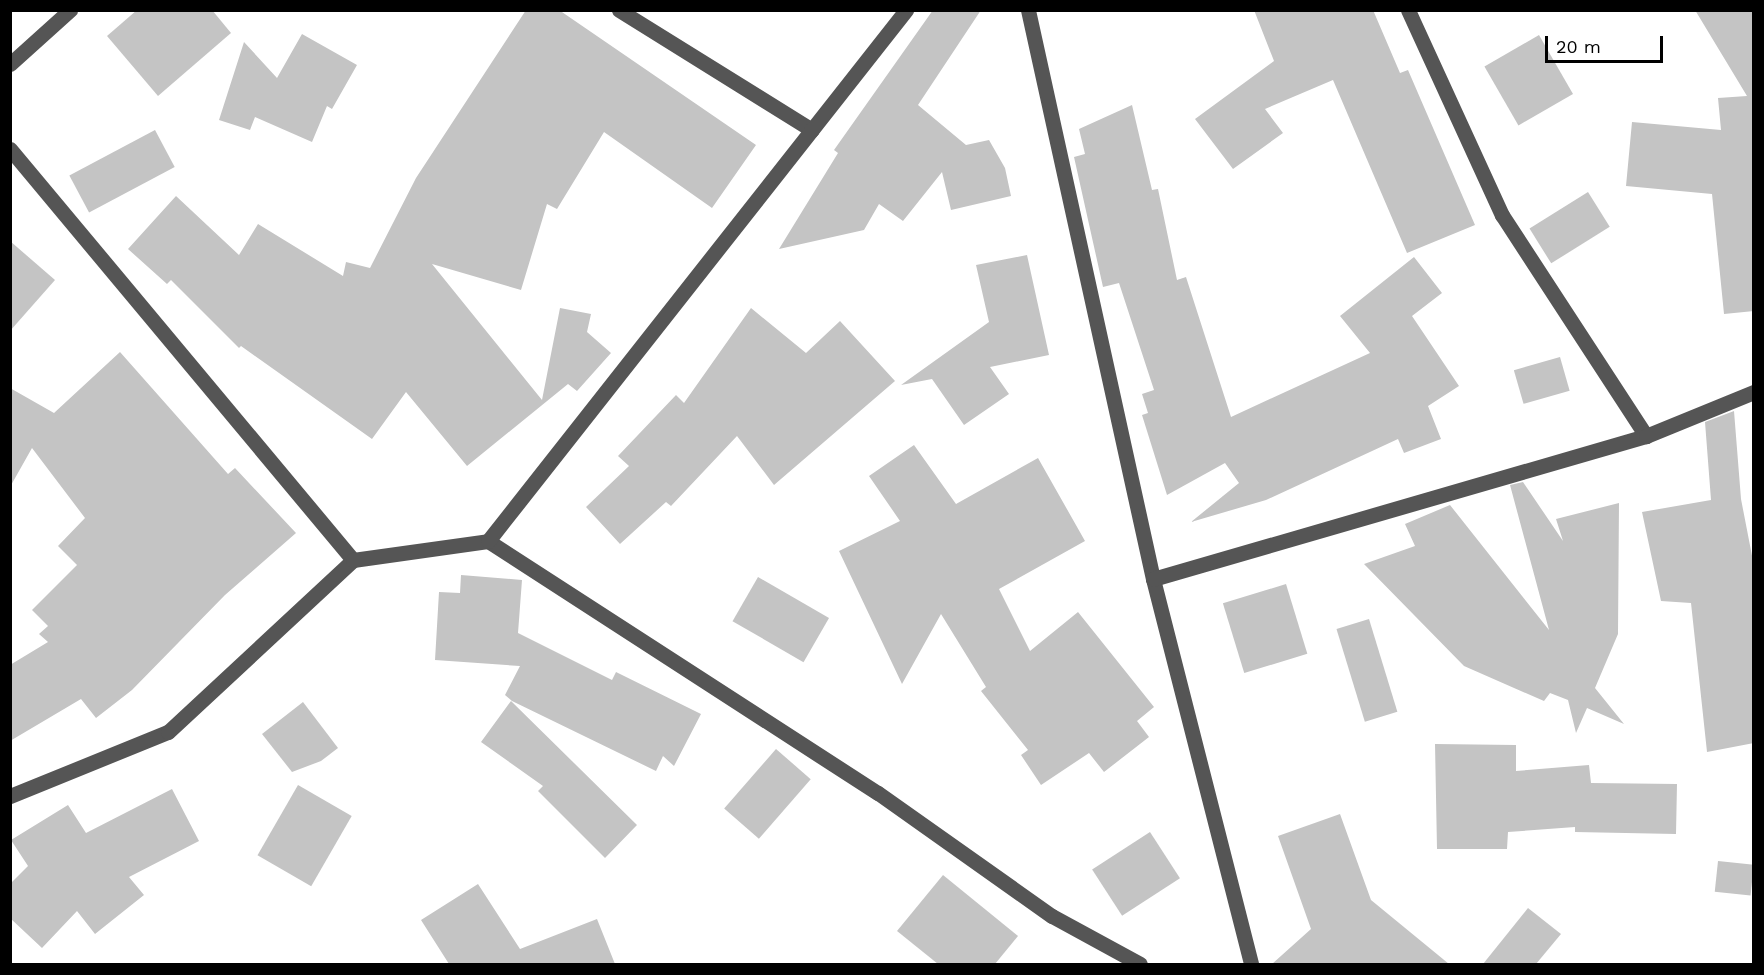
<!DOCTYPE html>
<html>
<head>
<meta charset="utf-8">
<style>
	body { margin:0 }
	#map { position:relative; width:1764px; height:975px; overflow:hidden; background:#fff; font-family:"Work Sans",sans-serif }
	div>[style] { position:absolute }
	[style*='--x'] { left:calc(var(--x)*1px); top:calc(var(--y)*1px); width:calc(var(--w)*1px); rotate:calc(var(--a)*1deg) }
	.building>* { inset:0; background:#c4c4c4; transform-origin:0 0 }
	.minor>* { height:15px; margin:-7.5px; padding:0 7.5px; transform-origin:7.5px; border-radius:7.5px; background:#555 }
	span { translate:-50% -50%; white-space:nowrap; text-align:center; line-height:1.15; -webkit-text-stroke:5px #fff; paint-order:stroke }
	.frame { position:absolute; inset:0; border:12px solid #000; pointer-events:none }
	.scale { position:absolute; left:1545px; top:36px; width:118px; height:27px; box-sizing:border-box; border:3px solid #000; border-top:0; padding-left:8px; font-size:18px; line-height:21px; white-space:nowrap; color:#000; -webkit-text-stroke:4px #fff; paint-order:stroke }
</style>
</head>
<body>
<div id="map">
	<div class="building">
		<div style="clip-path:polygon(137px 10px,212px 10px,231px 33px,158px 96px,107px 36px)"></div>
		<div style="clip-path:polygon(526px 10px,559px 10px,756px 145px,712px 208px,604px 132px,557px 209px,547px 204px,521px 290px,432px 264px,542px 400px,560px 308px,591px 314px,587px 332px,611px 353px,577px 391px,568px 384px,467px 466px,406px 392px,372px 439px,241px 346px,239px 348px,171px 280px,167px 284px,128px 249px,176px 196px,239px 255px,258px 224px,343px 276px,346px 262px,370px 268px,416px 178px)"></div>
		<div style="clip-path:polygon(933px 10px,981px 10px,918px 105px,966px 145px,989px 140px,1005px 168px,1011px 196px,951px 210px,942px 172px,903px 221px,879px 204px,864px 230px,779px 249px,838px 153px,834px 150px)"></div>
		<div style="clip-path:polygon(1254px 10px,1373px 10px,1400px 73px,1408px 70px,1475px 225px,1407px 253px,1333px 80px,1265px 109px,1283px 133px,1233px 169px,1195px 119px,1274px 61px)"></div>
		<div style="clip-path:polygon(1695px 10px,1754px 10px,1754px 311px,1724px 314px,1712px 194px,1626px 186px,1632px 122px,1721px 130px,1718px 98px,1747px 96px)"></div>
		<div style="clip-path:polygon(302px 34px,357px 65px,332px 109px,327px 106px,312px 142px,255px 117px,250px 130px,219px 120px,244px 42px,277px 78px)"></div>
		<div style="left:1539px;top:35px;width:68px;height:63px;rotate:60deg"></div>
		<div style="clip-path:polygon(1132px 105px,1152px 190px,1158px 189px,1177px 280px,1186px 277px,1231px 417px,1370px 353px,1340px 316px,1414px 257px,1442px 293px,1412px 316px,1459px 386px,1428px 406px,1441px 439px,1404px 453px,1398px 439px,1266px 500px,1191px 522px,1239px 483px,1225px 463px,1167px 495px,1142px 415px,1148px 413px,1142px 394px,1154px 390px,1119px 283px,1103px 287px,1074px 157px,1085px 154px,1079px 129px)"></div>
		<div style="left:155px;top:130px;width:42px;height:97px;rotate:62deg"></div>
		<div style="left:1588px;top:192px;width:41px;height:69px;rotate:58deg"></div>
		<div style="clip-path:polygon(10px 241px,55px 280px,10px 331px)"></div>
		<div style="clip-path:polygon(1027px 255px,1049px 355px,990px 367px,1009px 394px,964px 425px,932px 379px,901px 385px,989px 322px,976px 265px)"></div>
		<div style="clip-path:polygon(751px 308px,806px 353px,840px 321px,895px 381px,774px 485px,737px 436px,671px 506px,666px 502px,620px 544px,586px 507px,629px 466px,618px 456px,676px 395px,684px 403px)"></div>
		<div style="clip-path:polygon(120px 352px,228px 474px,235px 468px,296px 533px,225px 595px,132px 690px,96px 718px,81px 699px,10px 741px,10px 665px,48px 642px,39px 634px,48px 626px,32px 610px,77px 565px,58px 546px,85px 518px,32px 448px,10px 487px,10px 388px,54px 413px)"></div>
		<div style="left:1560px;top:357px;width:35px;height:48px;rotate:74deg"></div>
		<div style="clip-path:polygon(1734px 411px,1741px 499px,1754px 566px,1754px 743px,1707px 752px,1691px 603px,1661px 601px,1642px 512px,1711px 500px,1705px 422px)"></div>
		<div style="clip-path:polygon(914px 445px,956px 504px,1038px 458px,1085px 541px,999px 589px,1030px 651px,1078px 612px,1154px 707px,1137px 721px,1149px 737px,1104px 772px,1089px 753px,1041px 785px,1021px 755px,1028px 750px,981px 691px,986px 687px,941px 614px,902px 684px,839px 551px,900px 521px,869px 476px)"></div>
		<div style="clip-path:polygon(1523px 482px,1563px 541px,1556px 519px,1619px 503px,1618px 634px,1595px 688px,1624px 724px,1587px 708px,1576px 733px,1568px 700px,1550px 693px,1544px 701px,1464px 666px,1364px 564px,1415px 546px,1405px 524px,1450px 505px,1549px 630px,1510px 485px)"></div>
		<div style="clip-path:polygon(461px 575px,522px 580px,518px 633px,612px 680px,616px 672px,701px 714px,674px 766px,663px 756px,656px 771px,512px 701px,505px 695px,520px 666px,435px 660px,439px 592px,460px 593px)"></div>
		<div style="left:758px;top:577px;width:82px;height:51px;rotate:30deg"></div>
		<div style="left:1286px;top:584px;width:73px;height:66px;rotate:73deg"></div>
		<div style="left:1369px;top:619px;width:97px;height:34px;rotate:73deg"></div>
		<div style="clip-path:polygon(511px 701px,637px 825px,605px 858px,538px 791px,543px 786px,481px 742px)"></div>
		<div style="clip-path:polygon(303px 702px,338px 748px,321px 761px,292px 772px,262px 734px)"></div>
		<div style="clip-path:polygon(1435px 744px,1516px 745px,1516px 771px,1589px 765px,1591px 783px,1677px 784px,1676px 834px,1575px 832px,1575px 827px,1508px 832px,1507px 849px,1437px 849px)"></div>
		<div style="left:776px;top:749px;width:46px;height:79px;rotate:41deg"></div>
		<div style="left:298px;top:785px;width:62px;height:81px;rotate:30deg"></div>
		<div style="clip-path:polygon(172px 789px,199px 841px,129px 877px,144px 895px,95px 934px,77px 911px,42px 948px,10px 918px,10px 884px,28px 866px,11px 840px,68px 805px,86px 833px)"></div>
		<div style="clip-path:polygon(1340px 814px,1371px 900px,1449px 964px,1272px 964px,1311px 929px,1278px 836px)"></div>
		<div style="left:1150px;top:832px;width:55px;height:69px;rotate:57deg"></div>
		<div style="left:1718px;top:861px;width:36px;height:31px;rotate:6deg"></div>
		<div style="clip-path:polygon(943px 875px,1018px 936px,995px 964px,938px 964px,897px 931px)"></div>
		<div style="clip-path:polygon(478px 884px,520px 949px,597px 919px,615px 964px,449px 964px,421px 920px)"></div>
		<div style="clip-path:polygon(1528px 908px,1561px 934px,1536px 964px,1483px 964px)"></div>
	</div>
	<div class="minor">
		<div style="--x:619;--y:10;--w:227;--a:31.9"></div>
		<div style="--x:1028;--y:10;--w:583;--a:77.61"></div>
		<div style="--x:1153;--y:579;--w:397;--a:75.7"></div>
		<div style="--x:1408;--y:10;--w:226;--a:65.4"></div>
		<div style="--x:1502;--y:215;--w:264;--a:56.9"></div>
		<div style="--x:10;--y:64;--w:81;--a:-42"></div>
		<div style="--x:10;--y:149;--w:535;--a:50.15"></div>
		<div style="--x:488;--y:541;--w:464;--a:32.9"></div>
		<div style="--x:878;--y:793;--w:213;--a:35.3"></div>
		<div style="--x:1052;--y:916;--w:100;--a:28.6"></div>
		<div style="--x:1153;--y:579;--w:513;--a:-16.18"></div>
		<div style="--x:1646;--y:436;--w:117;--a:-22.2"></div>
		<div style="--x:10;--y:796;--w:170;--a:-22.1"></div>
		<div style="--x:168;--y:732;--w:253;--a:-42.9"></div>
		<div style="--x:353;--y:560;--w:136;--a:-8"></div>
		<div style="--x:488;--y:541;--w:676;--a:-51.79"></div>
	</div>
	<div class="frame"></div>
	<div class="scale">20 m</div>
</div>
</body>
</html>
